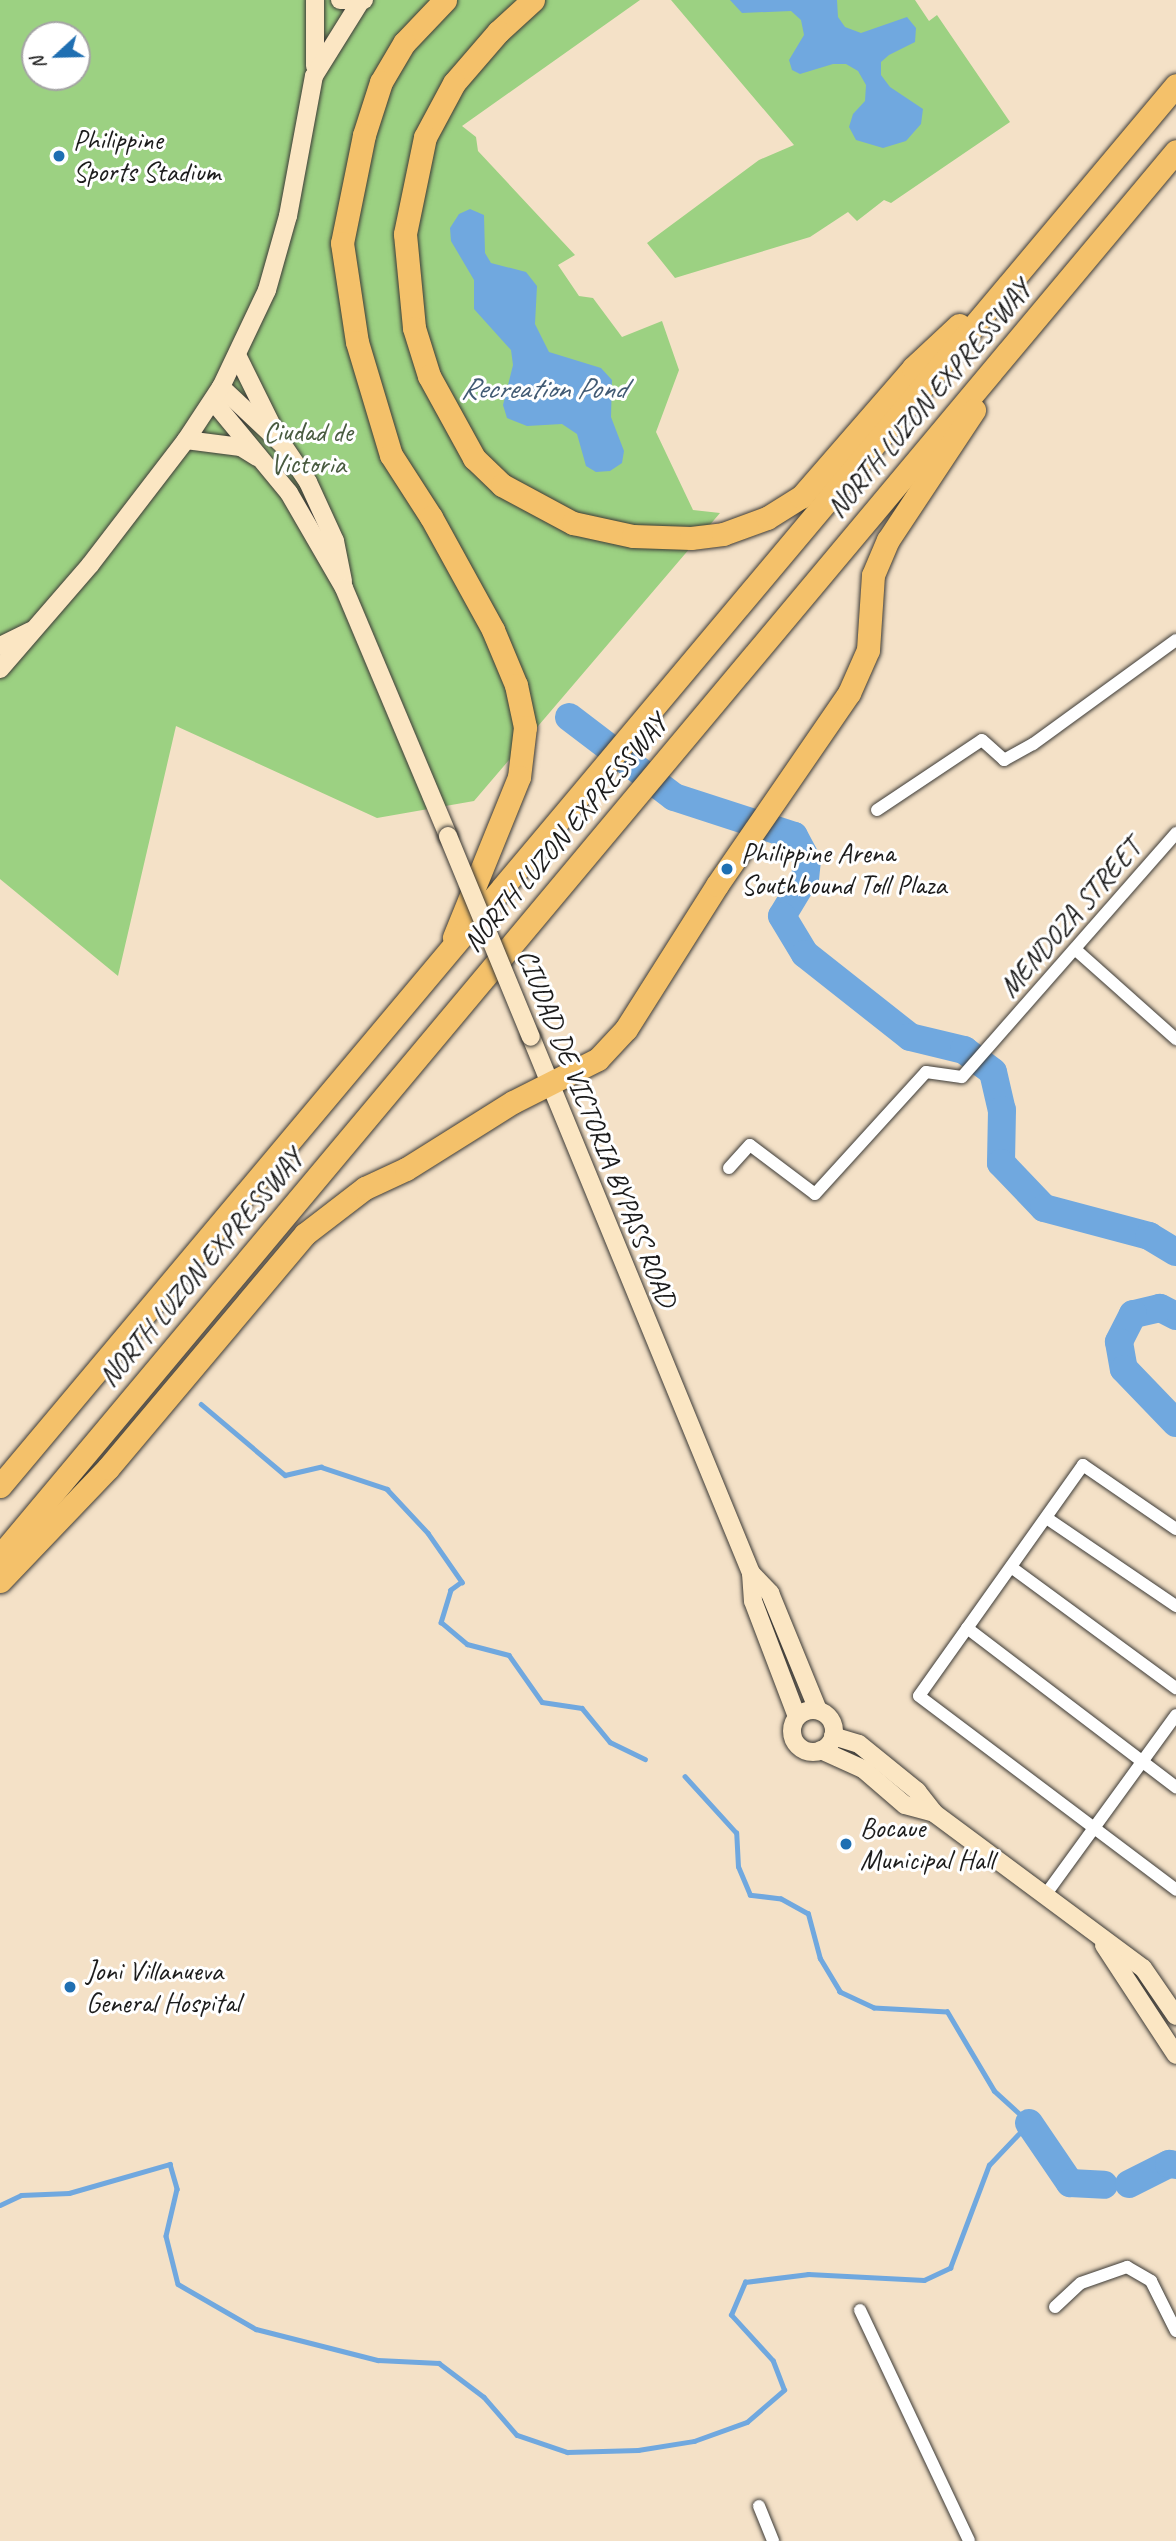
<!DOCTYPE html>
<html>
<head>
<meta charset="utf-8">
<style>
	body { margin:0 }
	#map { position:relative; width:1176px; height:2541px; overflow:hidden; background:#f4e1c7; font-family:Caveat,sans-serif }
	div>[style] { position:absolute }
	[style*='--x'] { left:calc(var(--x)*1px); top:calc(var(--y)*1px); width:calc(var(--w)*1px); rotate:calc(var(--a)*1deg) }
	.green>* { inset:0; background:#9cd182 }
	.water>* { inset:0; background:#70a8df }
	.stream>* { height:4.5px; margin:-2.25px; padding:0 2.25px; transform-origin:2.25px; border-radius:2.25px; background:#70a8df }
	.river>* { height:28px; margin:-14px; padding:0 14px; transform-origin:14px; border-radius:14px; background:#70a8df }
	.roads { filter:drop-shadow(0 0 2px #3c3a36) drop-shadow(0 0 2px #3c3a36) }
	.minor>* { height:12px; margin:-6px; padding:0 6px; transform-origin:6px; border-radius:6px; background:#fff }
	.secondary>* { height:18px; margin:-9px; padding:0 9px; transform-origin:9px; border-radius:9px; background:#fbe6c3 }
	.secondary>.ring { margin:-9px; padding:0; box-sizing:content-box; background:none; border:18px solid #fbe6c3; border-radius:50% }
	.motorway>* { height:23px; margin:-11.5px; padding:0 11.5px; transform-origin:11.5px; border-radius:11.5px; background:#f4c16a }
	.bridges { filter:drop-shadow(0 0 2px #3c3a36) drop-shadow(0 0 2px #3c3a36) }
	.secondary-bridge>* { height:18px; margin:-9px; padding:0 9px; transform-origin:9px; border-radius:9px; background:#fbe6c3 }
	.dots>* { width:19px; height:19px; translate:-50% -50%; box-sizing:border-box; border:4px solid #fff; border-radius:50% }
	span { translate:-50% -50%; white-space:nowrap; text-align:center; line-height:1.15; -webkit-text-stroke:6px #fff; paint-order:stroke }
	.poi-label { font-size:28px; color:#1c1c1c }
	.left { translate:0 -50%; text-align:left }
	.street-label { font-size:28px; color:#1c1c1c }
	.park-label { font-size:28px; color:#495b40 }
	.water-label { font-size:30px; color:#425b74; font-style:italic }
	.north { position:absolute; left:21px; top:21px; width:70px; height:70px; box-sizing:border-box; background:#fff; border:2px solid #a4a4a4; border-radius:50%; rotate:248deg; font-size:19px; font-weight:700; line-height:28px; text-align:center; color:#1c1c1c }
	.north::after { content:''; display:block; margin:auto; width:24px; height:32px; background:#1f6fb2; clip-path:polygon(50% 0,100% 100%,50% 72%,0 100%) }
</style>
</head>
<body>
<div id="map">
	<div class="green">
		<div style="clip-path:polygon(evenodd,0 0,640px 0,462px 126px,476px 137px,478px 151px,575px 255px,558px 265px,579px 296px,593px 298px,622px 337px,662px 321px,679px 370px,656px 432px,693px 510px,720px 513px,474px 801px,377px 818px,176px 726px,118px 976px,0 879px,0 0,35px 35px,77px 35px,77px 77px,35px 77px,35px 35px)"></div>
		<div style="clip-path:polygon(671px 0,915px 0,929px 21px,937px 15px,1010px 122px,891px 203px,884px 200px,857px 221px,848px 212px,810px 237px,675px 278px,647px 243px,759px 160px,794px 145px)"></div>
	</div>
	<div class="water">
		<div style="clip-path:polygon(730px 0,837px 0,838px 17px,845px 27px,861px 33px,907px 17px,916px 28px,915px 42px,889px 55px,881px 62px,881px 75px,890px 87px,923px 109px,921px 124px,906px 141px,883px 148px,856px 140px,849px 127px,853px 114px,865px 101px,866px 85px,858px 71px,846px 64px,833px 64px,800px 74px,792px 70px,789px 60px,804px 35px,801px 20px,791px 11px,742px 13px)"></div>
		<div style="clip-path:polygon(470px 209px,484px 215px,485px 253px,491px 263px,526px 272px,537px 286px,535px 324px,549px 352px,601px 368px,612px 380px,611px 417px,624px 451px,622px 463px,610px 471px,596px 472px,586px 466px,577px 434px,562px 424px,527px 426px,507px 418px,503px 405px,513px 365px,511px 350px,474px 309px,474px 280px,451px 241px,450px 228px,459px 214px)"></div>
	</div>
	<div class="stream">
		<div style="--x:201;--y:1404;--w:110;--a:40.2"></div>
		<div style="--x:285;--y:1475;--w:37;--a:-13"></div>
		<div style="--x:321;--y:1467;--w:70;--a:18.4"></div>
		<div style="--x:387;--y:1489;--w:60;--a:47"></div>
		<div style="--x:428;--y:1533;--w:60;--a:55.2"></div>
		<div style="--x:462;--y:1582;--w:14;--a:144"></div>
		<div style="--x:451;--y:1590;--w:34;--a:107"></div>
		<div style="--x:441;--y:1622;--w:34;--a:40"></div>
		<div style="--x:467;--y:1644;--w:43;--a:14.7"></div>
		<div style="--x:509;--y:1655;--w:57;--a:54.9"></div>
		<div style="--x:542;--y:1702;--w:40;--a:8.5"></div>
		<div style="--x:582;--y:1708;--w:44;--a:50.5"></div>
		<div style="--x:610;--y:1742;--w:39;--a:26"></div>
		<div style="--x:0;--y:2205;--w:23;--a:-25"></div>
		<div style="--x:21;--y:2195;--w:48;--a:-2.4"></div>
		<div style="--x:69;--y:2193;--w:105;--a:-16"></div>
		<div style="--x:170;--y:2164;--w:26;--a:74"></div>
		<div style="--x:177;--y:2189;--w:48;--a:103.2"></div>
		<div style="--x:166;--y:2236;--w:49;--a:76"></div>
		<div style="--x:178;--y:2284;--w:90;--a:30"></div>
		<div style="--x:256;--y:2329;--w:126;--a:14.3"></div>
		<div style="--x:378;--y:2360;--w:61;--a:2.8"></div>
		<div style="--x:439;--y:2363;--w:56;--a:37.1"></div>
		<div style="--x:484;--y:2397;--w:50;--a:49"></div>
		<div style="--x:517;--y:2435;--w:53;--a:18.8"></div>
		<div style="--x:567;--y:2452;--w:71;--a:-1.6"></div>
		<div style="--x:638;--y:2450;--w:57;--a:-9.1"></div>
		<div style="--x:694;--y:2441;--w:56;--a:-19.7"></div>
		<div style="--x:747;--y:2422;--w:49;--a:-40.9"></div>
		<div style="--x:784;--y:2390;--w:31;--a:-111"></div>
		<div style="--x:773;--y:2361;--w:62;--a:-132.4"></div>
		<div style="--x:731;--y:2315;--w:36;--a:-67"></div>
		<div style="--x:745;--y:2282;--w:64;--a:-7.2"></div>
		<div style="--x:808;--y:2274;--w:116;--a:3"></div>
		<div style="--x:924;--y:2280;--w:29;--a:-25"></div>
		<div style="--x:950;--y:2268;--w:110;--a:-69.3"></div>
		<div style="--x:989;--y:2165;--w:58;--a:-46.4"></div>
		<div style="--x:1029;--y:2123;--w:47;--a:-137.6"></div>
		<div style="--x:994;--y:2091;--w:92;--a:-120.7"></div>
		<div style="--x:947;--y:2012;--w:73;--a:-176.9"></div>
		<div style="--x:874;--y:2008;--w:38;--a:-155"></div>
		<div style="--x:840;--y:1992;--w:39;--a:-121"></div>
		<div style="--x:820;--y:1959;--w:47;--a:-104.9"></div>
		<div style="--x:808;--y:1914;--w:31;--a:-151"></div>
		<div style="--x:781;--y:1899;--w:31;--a:-173"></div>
		<div style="--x:750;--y:1895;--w:30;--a:-113"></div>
		<div style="--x:738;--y:1867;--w:34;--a:-93"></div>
		<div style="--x:736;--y:1833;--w:76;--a:-132.3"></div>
	</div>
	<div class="river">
		<div style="--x:569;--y:717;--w:132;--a:37.3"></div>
		<div style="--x:674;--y:797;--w:126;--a:18"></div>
		<div style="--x:794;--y:836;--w:27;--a:62"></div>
		<div style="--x:807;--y:860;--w:18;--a:96"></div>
		<div style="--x:805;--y:878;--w:44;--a:121.2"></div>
		<div style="--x:782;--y:916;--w:44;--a:58.8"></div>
		<div style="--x:805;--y:954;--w:134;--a:38.3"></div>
		<div style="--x:910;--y:1037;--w:56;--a:13.5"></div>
		<div style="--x:964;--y:1050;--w:36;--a:37"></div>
		<div style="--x:993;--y:1072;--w:39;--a:77"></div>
		<div style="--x:1002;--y:1110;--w:53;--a:91.1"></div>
		<div style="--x:1001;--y:1163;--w:62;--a:46.3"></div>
		<div style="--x:1044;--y:1208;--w:109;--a:14.9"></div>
		<div style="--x:1149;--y:1236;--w:31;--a:31"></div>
		<div style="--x:1176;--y:1316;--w:18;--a:-153"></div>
		<div style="--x:1160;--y:1308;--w:28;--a:167"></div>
		<div style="--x:1133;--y:1314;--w:31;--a:117"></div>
		<div style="--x:1119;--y:1342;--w:27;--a:80"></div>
		<div style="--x:1124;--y:1369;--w:75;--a:46.1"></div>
		<div style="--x:1029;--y:2123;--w:73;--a:55.7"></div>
		<div style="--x:1070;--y:2183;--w:34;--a:3"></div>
		<div style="--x:1129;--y:2184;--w:45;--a:-26.6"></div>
		<div style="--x:1169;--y:2164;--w:7;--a:8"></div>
	</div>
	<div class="roads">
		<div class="minor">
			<div style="--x:877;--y:810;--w:126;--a:-33.7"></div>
			<div style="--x:982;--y:740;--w:30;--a:42"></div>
			<div style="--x:1004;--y:760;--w:33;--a:-29"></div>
			<div style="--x:1033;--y:744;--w:177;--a:-36"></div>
			<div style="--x:1076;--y:950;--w:134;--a:41.7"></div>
			<div style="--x:729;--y:1168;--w:31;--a:-48"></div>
			<div style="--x:750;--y:1145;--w:81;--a:37"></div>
			<div style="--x:815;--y:1194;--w:165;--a:-47.7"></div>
			<div style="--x:926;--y:1072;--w:36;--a:8"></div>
			<div style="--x:962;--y:1077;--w:325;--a:-48.7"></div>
			<div style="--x:1048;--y:1519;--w:155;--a:34.2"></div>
			<div style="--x:1176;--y:1529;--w:113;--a:-145.5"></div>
			<div style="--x:1083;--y:1465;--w:283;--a:125.4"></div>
			<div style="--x:919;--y:1696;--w:322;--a:37"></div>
			<div style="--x:1011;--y:1567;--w:205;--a:36.3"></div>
			<div style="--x:967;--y:1628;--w:263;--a:37.3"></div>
			<div style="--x:1046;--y:1894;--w:221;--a:-54"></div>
			<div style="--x:1055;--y:2307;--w:35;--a:-43"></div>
			<div style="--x:1081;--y:2283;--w:49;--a:-19.2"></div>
			<div style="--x:1127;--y:2267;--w:28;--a:30"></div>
			<div style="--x:1151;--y:2281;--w:56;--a:63.4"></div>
			<div style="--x:860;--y:2310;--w:255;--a:64.7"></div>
			<div style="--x:759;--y:2506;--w:38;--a:68"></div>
		</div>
		<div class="secondary">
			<div style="--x:315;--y:0;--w:66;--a:90"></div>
			<div style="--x:340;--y:0;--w:24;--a:0"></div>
			<div style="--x:237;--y:355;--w:84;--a:63.7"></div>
			<div style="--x:221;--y:387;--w:85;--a:43.1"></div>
			<div style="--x:283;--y:445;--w:45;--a:56"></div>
			<div style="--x:308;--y:482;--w:65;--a:65.4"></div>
			<div style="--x:335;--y:541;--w:41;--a:78.7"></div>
			<div style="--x:213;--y:401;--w:119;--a:50.4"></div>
			<div style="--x:289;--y:493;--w:110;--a:59.9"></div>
			<div style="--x:344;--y:588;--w:269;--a:67.2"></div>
			<div style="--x:186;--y:440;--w:55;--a:7.3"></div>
			<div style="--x:241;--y:447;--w:19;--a:32"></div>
			<div style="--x:0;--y:646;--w:34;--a:-26"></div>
			<div style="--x:0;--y:669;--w:138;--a:-49.1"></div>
			<div style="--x:90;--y:565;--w:158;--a:-52.5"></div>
			<div style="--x:186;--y:440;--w:64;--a:-56.6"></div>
			<div style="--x:221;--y:387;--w:107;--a:-64.6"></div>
			<div style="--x:267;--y:290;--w:77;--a:-74.2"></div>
			<div style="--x:288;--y:216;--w:142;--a:-79.5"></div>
			<div style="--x:314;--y:76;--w:87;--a:-58.1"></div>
			<div style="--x:531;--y:1037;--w:579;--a:67.68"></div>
			<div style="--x:751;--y:1573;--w:28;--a:86"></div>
			<div style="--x:753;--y:1601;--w:124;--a:69.2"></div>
			<div style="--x:751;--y:1573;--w:28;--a:46"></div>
			<div style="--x:770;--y:1593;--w:126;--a:67.7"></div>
			<div class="ring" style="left:792px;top:1710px;width:24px;height:24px"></div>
			<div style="--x:833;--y:1736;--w:27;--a:17"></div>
			<div style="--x:859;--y:1744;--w:75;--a:39"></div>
			<div style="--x:917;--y:1791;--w:28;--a:52"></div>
			<div style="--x:934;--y:1813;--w:260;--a:36.6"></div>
			<div style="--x:1143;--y:1968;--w:58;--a:55.5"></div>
			<div style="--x:821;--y:1750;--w:46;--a:24.3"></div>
			<div style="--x:863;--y:1769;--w:55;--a:40.6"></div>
			<div style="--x:905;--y:1805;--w:30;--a:15"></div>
			<div style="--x:1104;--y:1945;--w:131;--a:56.8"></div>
		</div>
		<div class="motorway">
			<div style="--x:445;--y:0;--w:59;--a:133.6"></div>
			<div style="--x:404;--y:43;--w:45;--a:120.5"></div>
			<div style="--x:381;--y:82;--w:56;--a:107.8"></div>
			<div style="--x:364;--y:135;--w:110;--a:101.5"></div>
			<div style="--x:342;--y:243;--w:100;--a:81.4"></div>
			<div style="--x:357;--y:342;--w:118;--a:73.3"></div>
			<div style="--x:391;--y:455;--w:74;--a:57.2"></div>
			<div style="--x:431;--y:517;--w:129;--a:61.2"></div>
			<div style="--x:493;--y:630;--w:60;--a:67.3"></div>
			<div style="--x:516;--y:685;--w:43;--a:77.9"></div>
			<div style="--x:525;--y:727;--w:50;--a:96.8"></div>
			<div style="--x:519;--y:777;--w:173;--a:112.1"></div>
			<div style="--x:533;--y:0;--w:47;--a:137.6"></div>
			<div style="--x:498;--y:32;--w:67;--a:130.8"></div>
			<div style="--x:454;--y:83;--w:61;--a:118.2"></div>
			<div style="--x:425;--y:137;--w:99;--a:101.7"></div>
			<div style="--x:405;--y:234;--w:94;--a:84.5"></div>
			<div style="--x:414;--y:328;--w:50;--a:72.6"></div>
			<div style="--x:429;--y:376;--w:94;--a:61.2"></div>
			<div style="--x:474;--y:458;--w:39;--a:44"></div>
			<div style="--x:502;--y:485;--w:81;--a:28.2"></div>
			<div style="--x:573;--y:523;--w:61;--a:12.2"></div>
			<div style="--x:633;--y:536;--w:58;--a:2"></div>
			<div style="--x:691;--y:538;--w:32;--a:-7"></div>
			<div style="--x:723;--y:534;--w:47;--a:-20"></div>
			<div style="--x:767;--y:518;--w:40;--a:-32"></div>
			<div style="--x:801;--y:497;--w:171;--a:-49"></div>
			<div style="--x:913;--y:368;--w:63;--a:-43.1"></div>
			<div style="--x:0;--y:1486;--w:1829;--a:-49.99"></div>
			<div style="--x:0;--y:1556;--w:1832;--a:-50.07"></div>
			<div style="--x:0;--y:1581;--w:156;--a:-46.3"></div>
			<div style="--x:108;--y:1468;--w:306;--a:-49.9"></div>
			<div style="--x:305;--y:1234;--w:76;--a:-37.5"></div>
			<div style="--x:365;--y:1188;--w:45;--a:-24.9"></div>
			<div style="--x:406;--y:1169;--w:126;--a:-32.1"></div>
			<div style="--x:513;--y:1102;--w:95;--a:-26.8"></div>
			<div style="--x:598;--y:1059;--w:41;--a:-47"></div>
			<div style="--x:626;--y:1029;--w:170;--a:-57.7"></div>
			<div style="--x:717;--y:885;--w:233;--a:-55.5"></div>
			<div style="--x:849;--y:693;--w:47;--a:-66.2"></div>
			<div style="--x:868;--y:650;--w:75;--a:-86.2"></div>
			<div style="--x:873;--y:575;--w:38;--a:-67"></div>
			<div style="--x:888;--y:540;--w:156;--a:-56.5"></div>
		</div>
	</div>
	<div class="bridges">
		<div class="secondary-bridge">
			<div style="--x:448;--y:836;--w:217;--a:67.6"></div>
		</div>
	</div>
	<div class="dots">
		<div style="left:59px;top:156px;background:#1f6fb2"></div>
		<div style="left:727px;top:869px;background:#1f6fb2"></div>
		<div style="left:846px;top:1844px;background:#1f6fb2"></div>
		<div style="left:70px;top:1987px;background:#1f6fb2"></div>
	</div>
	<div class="poi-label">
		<span class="left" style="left:73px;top:156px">Philippine<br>Sports Stadium</span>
		<span class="left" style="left:741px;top:869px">Philippine Arena<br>Southbound Toll Plaza</span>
		<span class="left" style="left:860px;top:1844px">Bocaue<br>Municipal Hall</span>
		<span class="left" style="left:86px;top:1987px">Joni Villanueva<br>General Hospital</span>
	</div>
	<div class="street-label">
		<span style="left:929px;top:399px;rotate:-50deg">NORTH LUZON EXPRESSWAY</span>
		<span style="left:565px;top:833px;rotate:-50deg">NORTH LUZON EXPRESSWAY</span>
		<span style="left:1070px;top:918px;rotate:-49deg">MENDOZA STREET</span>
		<span style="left:597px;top:1128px;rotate:68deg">CIUDAD DE VICTORIA BYPASS ROAD</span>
		<span style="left:201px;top:1268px;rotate:-50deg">NORTH LUZON EXPRESSWAY</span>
	</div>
	<div class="park-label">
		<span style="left:308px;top:448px">Ciudad de<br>Victoria</span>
	</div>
	<div class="water-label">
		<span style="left:543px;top:388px">Recreation Pond</span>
	</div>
	<div class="north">N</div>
</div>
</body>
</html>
